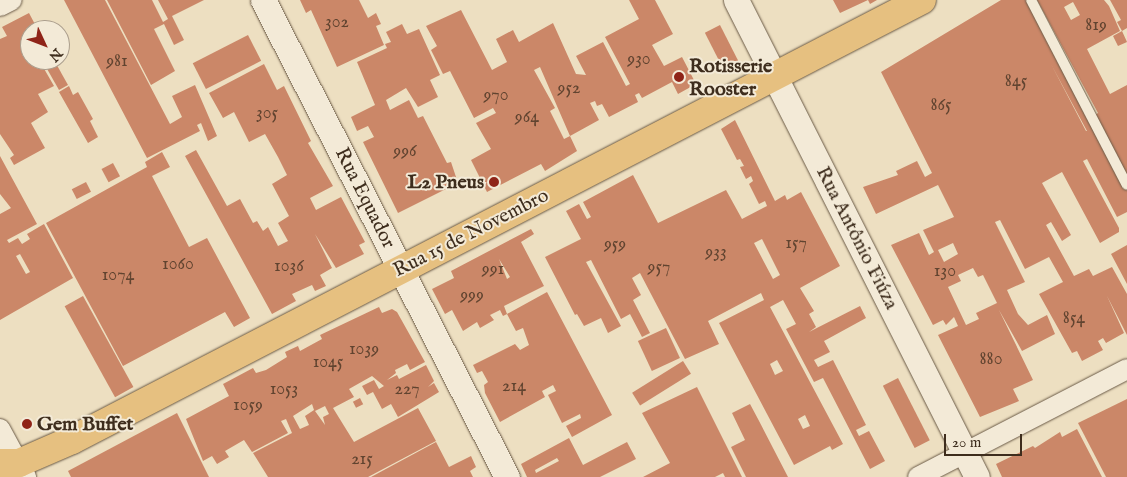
<!DOCTYPE html>
<html>
<head>
<meta charset="utf-8">
<style>
	body { margin:0 }
	#map { position:relative; width:1127px; height:477px; overflow:hidden; background:#eddfc1; font-family:"IM FELL English",serif }
	div>[style] { position:absolute }
	[style*='--x'] { left:calc(var(--x)*1px); top:calc(var(--y)*1px); width:calc(var(--w)*1px); rotate:calc(var(--a)*1deg) }
	.building>* { inset:0; background:#cb8768; transform-origin:0 0 }
	.roads { filter:drop-shadow(0 0 1px #6a5a46) drop-shadow(0 0 1px #6a5a46) }
	.service>* { height:10px; margin:-5px; padding:0 5px; transform-origin:5px; border-radius:5px; background:#f3ead7 }
	.minor>* { height:20px; margin:-10px; padding:0 10px; transform-origin:10px; border-radius:10px; background:#f3ead7 }
	.tertiary>* { height:25px; margin:-12.5px; padding:0 12.5px; transform-origin:12.5px; border-radius:12.5px; background:#f3ead7 }
	.primary>* { height:28px; margin:-14px; padding:0 14px; transform-origin:14px; border-radius:14px; background:#e6c080 }
	.dots>* { width:14px; height:14px; translate:-50% -50%; box-sizing:border-box; border:2px solid #f3ead7; border-radius:50% }
	span { translate:-50% -50%; white-space:nowrap; text-align:center; line-height:1.15; -webkit-text-stroke:4px #f3ead7; paint-order:stroke }
	.number-label { font-size:18px; color:#614430 }
	.number-label span { -webkit-text-stroke-width:0 }
	.poi-label { font-size:20px; color:#3e2d1d; font-weight:700 }
	.left { translate:0 -50%; text-align:left }
	.right { translate:-100% -50%; text-align:right }
	.street-label { font-size:20px; color:#3e2d1d }
	.north { position:absolute; left:20px; top:20px; width:50px; height:50px; box-sizing:border-box; background:#f3ead7; border:1px solid #ab9e8d; border-radius:50%; rotate:133deg; font-size:14px; font-weight:700; line-height:20px; text-align:center; color:#3e2d1d }
	.north::after { content:''; display:block; margin:auto; width:18px; height:22px; background:#8f2418; clip-path:polygon(50% 0,100% 100%,50% 72%,0 100%) }
	.scale { position:absolute; left:944px; top:434px; width:78px; height:22px; box-sizing:border-box; border:2px solid #3e2d1d; border-top:0; padding-left:6px; font-size:15px; line-height:18px; white-space:nowrap; color:#3e2d1d; -webkit-text-stroke:4px #f3ead7; paint-order:stroke }
</style>
</head>
<body>
<div id="map">
	<div class="building">
		<div style="clip-path:polygon(64px 0,105px 0,170px 124px,182px 117px,172px 96px,195px 85px,217px 136px,208px 141px,201px 123px,197px 125px,200px 131px,147px 158px)"></div>
		<div style="clip-path:polygon(107px 0,152px 0,163px 22px,168px 19px,158px 0,204px 0,172px 16px,184px 40px,174px 45px,164px 24px,154px 29px,175px 71px,151px 85px)"></div>
		<div style="clip-path:polygon(300px 0,359px 0,368px 18px,376px 13px,381px 24px,376px 26px,384px 45px,337px 67px,311px 10px,306px 13px)"></div>
		<div style="clip-path:polygon(629px 0,655px 0,673px 34px,652px 45px,664px 66px,682px 57px,696px 84px,678px 94px,672px 82px,642px 98px,639px 93px,635px 95px,638px 102px,609px 117px,602px 104px,597px 106px,595px 101px,590px 103px,599px 120px,570px 136px,540px 67px,534px 70px,555px 108px,550px 111px,564px 139px,570px 136px,577px 151px,545px 171px,541px 164px,487px 192px,471px 160px,491px 149px,476px 123px,496px 113px,493px 108px,474px 118px,450px 71px,443px 74px,431px 50px,437px 46px,426px 26px,461px 10px,492px 70px,507px 62px,496px 39px,513px 30px,519px 42px,553px 23px,576px 74px,586px 75px,576px 56px,603px 42px,626px 86px,630px 84px,605px 37px,639px 19px)"></div>
		<div style="clip-path:polygon(833px 0,877px 0,870px 4px,868px 0,840px 13px)"></div>
		<div style="clip-path:polygon(evenodd,1001px 0,1031px 0,1127px 188px,1127px 212px,1117px 217px,1087px 159px,1083px 161px,1119px 228px,1119px 232px,1100px 243px,1062px 172px,1042px 183px,1071px 235px,1062px 241px,1051px 222px,1046px 225px,1074px 276px,1089px 269px,1093px 276px,1112px 267px,1127px 294px,1127px 335px,1107px 296px,1124px 333px,1106px 343px,1103px 338px,1098px 341px,1103px 350px,1082px 361px,1077px 351px,1072px 353px,1039px 294px,1063px 282px,1049px 257px,1025px 269px,1000px 220px,995px 222px,1025px 282px,1007px 290px,1018px 314px,1028px 325px,1047px 315px,1055px 334px,1022px 351px,999px 310px,1033px 380px,1013px 389px,1019px 401px,980px 417px,938px 335px,958px 326px,954px 317px,946px 325px,943px 320px,933px 325px,891px 245px,919px 233px,929px 255px,934px 252px,923px 230px,954px 217px,938px 185px,876px 214px,863px 187px,898px 175px,896px 171px,917px 161px,925px 177px,932px 173px,881px 72px,1001px 0,1051px 64px,1087px 131px,1086px 131px,1051px 64px,1001px 0,953px 243px,958px 254px,944px 262px,938px 250px,953px 243px,1001px 0,973px 268px,978px 277px,983px 275px,997px 303px,976px 313px,979px 319px,966px 325px,948px 287px,961px 281px,958px 275px,973px 268px)"></div>
		<div style="clip-path:polygon(evenodd,1037px 0,1104px 0,1109px 6px,1120px 31px,1087px 49px,1110px 94px,1127px 85px,1127px 177px,1095px 115px,1098px 113px,1037px 0,1073px 2px,1080px 15px,1071px 20px,1064px 7px,1073px 2px)"></div>
		<div style="clip-path:polygon(1110px 0,1127px 0,1127px 28px,1122px 31px,1127px 42px,1118px 46px,1113px 36px,1122px 31px,1117px 22px,1121px 20px)"></div>
		<div style="clip-path:polygon(29px 13px,38px 30px,30px 30px,30px 60px,39px 60px,54px 86px,38px 94px,48px 112px,31px 123px,45px 148px,14px 165px,10px 158px,14px 155px,0 134px,0 39px,7px 36px,2px 27px)"></div>
		<div style="clip-path:polygon(402px 24px,407px 34px,419px 29px,440px 75px,430px 80px,438px 97px,418px 107px,406px 88px,386px 100px,390px 110px,409px 100px,418px 118px,423px 116px,447px 163px,451px 162px,458px 183px,398px 213px,363px 142px,374px 137px,368px 126px,357px 131px,351px 117px,375px 105px,357px 62px,387px 48px,385px 44px,391px 42px,386px 32px)"></div>
		<div style="left:720px;top:25px;width:42px;height:17px;rotate:63deg"></div>
		<div style="left:248px;top:35px;width:29px;height:62px;rotate:63deg"></div>
		<div style="clip-path:polygon(42px 60px,54px 60px,68px 85px,59px 90px)"></div>
		<div style="clip-path:polygon(264px 64px,277px 90px,284px 86px,311px 141px,308px 143px,333px 186px,310px 198px,316px 210px,341px 197px,365px 242px,359px 245px,364px 254px,336px 268px,315px 234px,332px 268px,320px 275px,326px 286px,315px 291px,312px 285px,292px 294px,296px 301px,272px 314px,185px 156px,196px 150px,227px 206px,240px 199px,253px 223px,257px 221px,263px 231px,268px 227px,278px 246px,288px 241px,278px 223px,289px 216px,272px 184px,287px 175px,278px 157px,265px 134px,249px 142px,234px 112px,223px 118px,209px 93px)"></div>
		<div style="clip-path:polygon(69px 86px,73px 95px,78px 92px,93px 119px,90px 121px,98px 137px,88px 143px,59px 92px)"></div>
		<div style="clip-path:polygon(evenodd,735px 120px,775px 201px,785px 195px,787px 200px,801px 192px,840px 266px,800px 288px,814px 311px,809px 314px,816px 327px,809px 332px,860px 306px,866px 318px,824px 341px,830px 352px,814px 360px,818px 367px,833px 360px,866px 425px,856px 430px,859px 436px,869px 431px,885px 461px,870px 469px,823px 378px,814px 382px,786px 329px,796px 324px,783px 300px,770px 307px,843px 444px,832px 450px,830px 446px,794px 465px,719px 323px,764px 300px,761px 293px,708px 321px,719px 344px,685px 359px,640px 273px,632px 278px,641px 295px,633px 300px,650px 333px,642px 337px,630px 314px,621px 319px,591px 260px,586px 262px,621px 326px,608px 333px,601px 318px,584px 326px,577px 314px,575px 315px,545px 257px,581px 239px,566px 211px,579px 204px,587px 219px,591px 217px,583px 202px,633px 175px,658px 223px,726px 190px,742px 219px,767px 206px,765px 201px,759px 204px,749px 184px,753px 181px,751px 176px,746px 179px,740px 167px,744px 166px,740px 159px,737px 160px,721px 129px,735px 120px,762px 239px,780px 275px,773px 279px,754px 243px,762px 239px,735px 120px,777px 360px,783px 371px,775px 375px,770px 364px,777px 360px,735px 120px,805px 415px,810px 426px,803px 429px,798px 419px,805px 415px)"></div>
		<div style="clip-path:polygon(162px 152px,170px 167px,152px 176px,189px 247px,207px 238px,250px 318px,234px 327px,225px 312px,123px 366px,46px 223px,147px 167px,145px 162px)"></div>
		<div style="clip-path:polygon(evenodd,0 156px,37px 224px,7px 240px,9px 243px,18px 238px,22px 244px,30px 239px,27px 234px,44px 224px,73px 278px,0 320px,0 214px,11px 208px,0 194px,0 156px,20px 254px,30px 272px,26px 274px,16px 256px,20px 254px)"></div>
		<div style="left:113px;top:163px;width:15px;height:13px;rotate:62deg"></div>
		<div style="left:86px;top:182px;width:11px;height:16px;rotate:63deg"></div>
		<div style="clip-path:polygon(evenodd,531px 229px,534px 234px,521px 242px,544px 286px,504px 306px,507px 314px,503px 316px,500px 310px,490px 315px,494px 320px,480px 328px,477px 322px,463px 331px,452px 310px,445px 314px,432px 289px,454px 278px,451px 271px,531px 229px,499px 259px,510px 277px,507px 279px,499px 259px)"></div>
		<div style="clip-path:polygon(1127px 245px,1127px 284px,1111px 254px)"></div>
		<div style="clip-path:polygon(547px 292px,612px 415px,572px 437px,566px 426px,581px 418px,580px 414px,562px 423px,548px 395px,556px 391px,553px 385px,542px 391px,545px 397px,500px 422px,485px 393px,484px 385px,488px 382px,482px 371px,477px 373px,473px 365px,515px 344px,520px 350px,529px 345px,523px 328px,516px 331px,507px 314px)"></div>
		<div style="left:83px;top:296px;width:104px;height:21px;rotate:61deg"></div>
		<div style="clip-path:polygon(evenodd,379px 307px,382px 313px,392px 309px,397px 312px,425px 362px,410px 370px,407px 364px,395px 370px,396px 373px,387px 380px,397px 375px,399px 379px,426px 365px,434px 381px,428px 387px,434px 383px,439px 392px,398px 417px,391px 404px,382px 409px,373px 392px,367px 395px,362px 386px,374px 380px,379px 389px,384px 386px,372px 376px,349px 389px,354px 397px,333px 408px,354px 442px,418px 408px,436px 441px,368px 477px,268px 477px,253px 453px,292px 433px,286px 419px,281px 421px,288px 433px,252px 452px,244px 440px,225px 451px,229px 457px,217px 464px,212px 456px,203px 461px,186px 419px,229px 396px,223px 384px,253px 368px,256px 373px,266px 370px,287px 357px,285px 352px,298px 346px,300px 351px,322px 339px,320px 335px,379px 307px,312px 404px,314px 410px,305px 416px,309px 425px,300px 429px,293px 416px,312px 404px,379px 307px,325px 406px,329px 414px,323px 417px,325px 425px,315px 411px,325px 406px)"></div>
		<div style="left:666px;top:328px;width:33px;height:31px;rotate:65deg"></div>
		<div style="left:683px;top:361px;width:15px;height:60px;rotate:58deg"></div>
		<div style="left:898px;top:378px;width:70px;height:17px;rotate:63deg"></div>
		<div style="clip-path:polygon(697px 387px,742px 477px,725px 477px,723px 473px,715px 477px,643px 477px,670px 463px,642px 413px)"></div>
		<div style="left:360px;top:398px;width:7px;height:8px;rotate:63deg"></div>
		<div style="clip-path:polygon(1127px 399px,1127px 477px,1106px 477px,1078px 423px)"></div>
		<div style="clip-path:polygon(750px 404px,758px 419px,788px 477px,746px 477px,731px 447px,745px 440px,732px 413px)"></div>
		<div style="clip-path:polygon(177px 413px,209px 477px,71px 477px,68px 471px)"></div>
		<div style="clip-path:polygon(1077px 429px,1102px 477px,1002px 477px,996px 464px,1033px 446px,1035px 448px,1060px 432px,1062px 437px)"></div>
		<div style="clip-path:polygon(evenodd,569px 438px,583px 465px,627px 442px,636px 459px,600px 477px,527px 477px,521px 464px,569px 438px,557px 458px,559px 461px,536px 473px,535px 470px,557px 458px)"></div>
		<div style="clip-path:polygon(436px 442px,449px 467px,471px 456px,476px 467px,470px 471px,473px 477px,371px 477px)"></div>
	</div>
	<div class="roads">
		<div class="service">
			<div style="--x:1031;--y:0;--w:208;--a:62.6"></div>
		</div>
		<div class="minor">
			<div style="--x:0;--y:6;--w:13;--a:-27"></div>
			<div style="--x:0;--y:429;--w:55;--a:61.6"></div>
			<div style="--x:918;--y:477;--w:235;--a:-27.3"></div>
		</div>
		<div class="tertiary">
			<div style="--x:263;--y:0;--w:536;--a:62.91"></div>
			<div style="--x:736;--y:0;--w:534;--a:63.2"></div>
		</div>
		<div class="primary">
			<div style="--x:0;--y:463;--w:19;--a:0"></div>
			<div style="--x:19;--y:463;--w:58;--a:-23.5"></div>
			<div style="--x:72;--y:440;--w:957;--a:-27.37"></div>
		</div>
	</div>
	<div class="dots">
		<div style="left:679px;top:77px;background:#8f2418"></div>
		<div style="left:494px;top:182px;background:#8f2418"></div>
		<div style="left:27px;top:424px;background:#8f2418"></div>
	</div>
	<div class="number-label">
		<span style="left:337px;top:23px">302</span>
		<span style="left:1096px;top:26px">819</span>
		<span style="left:639px;top:60px">930</span>
		<span style="left:117px;top:62px">981</span>
		<span style="left:1016px;top:82px">845</span>
		<span style="left:569px;top:89px">952</span>
		<span style="left:496px;top:96px">970</span>
		<span style="left:941px;top:106px">865</span>
		<span style="left:267px;top:114px">305</span>
		<span style="left:527px;top:118px">964</span>
		<span style="left:405px;top:152px">996</span>
		<span style="left:796px;top:244px">157</span>
		<span style="left:615px;top:245px">959</span>
		<span style="left:716px;top:253px">933</span>
		<span style="left:178px;top:265px">1060</span>
		<span style="left:289px;top:267px">1036</span>
		<span style="left:659px;top:268px">957</span>
		<span style="left:493px;top:270px">991</span>
		<span style="left:945px;top:272px">130</span>
		<span style="left:118px;top:276px">1074</span>
		<span style="left:472px;top:296px">999</span>
		<span style="left:1074px;top:319px">854</span>
		<span style="left:364px;top:350px">1039</span>
		<span style="left:991px;top:360px">880</span>
		<span style="left:328px;top:363px">1045</span>
		<span style="left:514px;top:387px">214</span>
		<span style="left:284px;top:390px">1053</span>
		<span style="left:407px;top:390px">227</span>
		<span style="left:248px;top:406px">1059</span>
		<span style="left:362px;top:460px">215</span>
	</div>
	<div class="poi-label">
		<span class="left" style="left:689px;top:78px">Rotisserie<br>Rooster</span>
		<span class="right" style="left:484px;top:182px">L2 Pneus</span>
		<span class="left" style="left:37px;top:424px">Gem Buffet</span>
	</div>
	<div class="street-label">
		<span style="left:365px;top:198px;rotate:63deg">Rua Equador</span>
		<span style="left:471px;top:233px;rotate:-27deg">Rua 15 de Novembro</span>
		<span style="left:857px;top:238px;rotate:63deg">Rua Antônio Fiúza</span>
	</div>
	<div class="north">N</div>
	<div class="scale">20 m</div>
</div>
</body>
</html>
